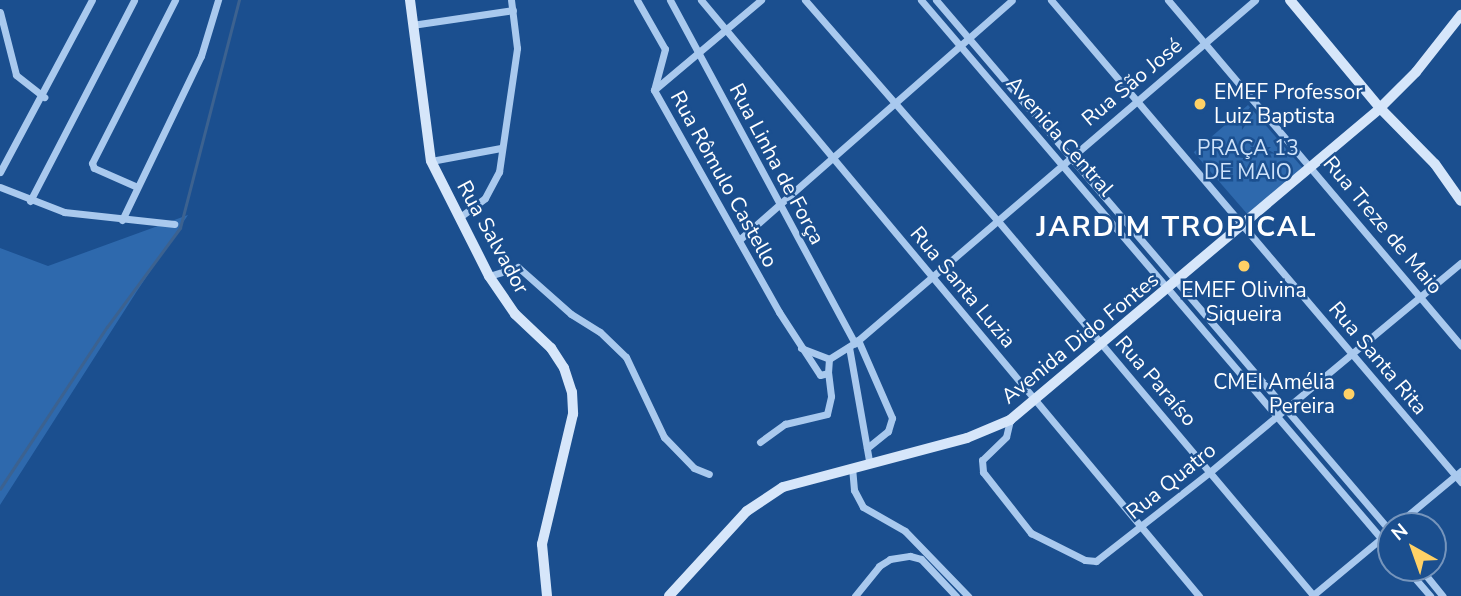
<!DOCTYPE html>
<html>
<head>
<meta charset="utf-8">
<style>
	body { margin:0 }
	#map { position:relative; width:1461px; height:596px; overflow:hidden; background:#1b4f8f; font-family:"Nunito Sans",sans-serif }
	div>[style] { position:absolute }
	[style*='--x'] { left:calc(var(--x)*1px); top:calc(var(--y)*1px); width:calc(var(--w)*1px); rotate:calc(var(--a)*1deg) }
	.green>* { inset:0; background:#2e69ad; transform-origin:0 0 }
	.stream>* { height:2.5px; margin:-1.25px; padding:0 1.25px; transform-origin:1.25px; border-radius:1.25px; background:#3c6290 }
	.street>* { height:7px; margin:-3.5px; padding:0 3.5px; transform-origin:3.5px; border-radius:3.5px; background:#a9c9ee }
	.secondary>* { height:10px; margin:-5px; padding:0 5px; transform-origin:5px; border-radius:5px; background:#d6e6fa }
	.dots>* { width:19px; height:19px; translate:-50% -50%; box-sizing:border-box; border:4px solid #1b4f8f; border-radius:50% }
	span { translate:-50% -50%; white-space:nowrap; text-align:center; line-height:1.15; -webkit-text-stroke:5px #1b4f8f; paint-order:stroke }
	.street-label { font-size:21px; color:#fff }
	.poi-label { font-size:21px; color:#fff }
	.left { translate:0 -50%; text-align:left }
	.right { translate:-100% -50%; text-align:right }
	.park-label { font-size:21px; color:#cfe3fa }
	.district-label { font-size:28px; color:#fff; font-weight:700; letter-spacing:2px }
	.north { position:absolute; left:1377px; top:512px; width:70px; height:70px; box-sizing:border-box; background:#1b4f8f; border:2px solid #7695bc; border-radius:50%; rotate:320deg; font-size:19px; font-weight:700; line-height:28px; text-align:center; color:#fff }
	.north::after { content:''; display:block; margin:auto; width:24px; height:32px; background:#ffd166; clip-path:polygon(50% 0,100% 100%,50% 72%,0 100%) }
</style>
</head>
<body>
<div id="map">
	<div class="green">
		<div style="left:1248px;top:105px;width:84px;height:72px;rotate:49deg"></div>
		<div style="clip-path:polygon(188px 215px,137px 291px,0 505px,0 248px,48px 266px)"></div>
	</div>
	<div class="stream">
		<div style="--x:0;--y:489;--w:194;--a:-56.6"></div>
		<div style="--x:107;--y:327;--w:123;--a:-53.6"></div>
		<div style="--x:180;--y:228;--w:236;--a:-75.5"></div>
	</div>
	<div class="street">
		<div style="--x:637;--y:0;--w:56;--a:60.3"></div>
		<div style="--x:665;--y:49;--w:42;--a:105"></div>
		<div style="--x:654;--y:90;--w:255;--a:60.6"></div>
		<div style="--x:779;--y:312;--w:75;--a:56.9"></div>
		<div style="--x:820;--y:375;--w:8;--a:-14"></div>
		<div style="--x:828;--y:373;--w:14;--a:-86"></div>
		<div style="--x:829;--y:359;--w:31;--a:-32"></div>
		<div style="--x:855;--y:343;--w:527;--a:-40.61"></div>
		<div style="--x:670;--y:0;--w:390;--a:61.7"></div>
		<div style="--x:701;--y:0;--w:777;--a:50.12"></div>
		<div style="--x:805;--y:0;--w:293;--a:48.9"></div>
		<div style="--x:998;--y:221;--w:490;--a:49.9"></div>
		<div style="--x:921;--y:0;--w:723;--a:49.48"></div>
		<div style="--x:936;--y:0;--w:700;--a:49.46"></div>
		<div style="--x:1051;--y:0;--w:633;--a:49.61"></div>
		<div style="--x:1168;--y:0;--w:453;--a:49.7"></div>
		<div style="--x:0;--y:12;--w:65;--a:75.7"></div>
		<div style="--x:16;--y:75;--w:36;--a:38"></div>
		<div style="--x:412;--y:25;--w:102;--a:-8.4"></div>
		<div style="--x:654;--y:90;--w:140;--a:-40.1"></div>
		<div style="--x:431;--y:161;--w:71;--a:-10.5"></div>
		<div style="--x:0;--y:172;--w:195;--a:-61.9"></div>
		<div style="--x:135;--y:186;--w:45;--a:-156.3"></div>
		<div style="--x:94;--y:168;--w:5;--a:-112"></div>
		<div style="--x:92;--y:163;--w:183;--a:-63"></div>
		<div style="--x:0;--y:187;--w:69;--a:21.3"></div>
		<div style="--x:64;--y:212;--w:111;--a:6.2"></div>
		<div style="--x:30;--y:201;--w:226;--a:-62.6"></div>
		<div style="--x:460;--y:217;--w:31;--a:-37"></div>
		<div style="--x:485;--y:198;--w:30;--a:-62"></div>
		<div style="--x:499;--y:172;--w:125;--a:-81.7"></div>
		<div style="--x:517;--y:48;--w:48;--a:-97.1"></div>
		<div style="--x:122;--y:220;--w:182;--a:-64.3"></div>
		<div style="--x:201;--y:56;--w:59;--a:-73.1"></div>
		<div style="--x:739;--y:240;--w:363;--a:-41.3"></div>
		<div style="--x:489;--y:276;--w:30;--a:-17"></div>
		<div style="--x:518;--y:267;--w:71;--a:41.6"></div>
		<div style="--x:571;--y:314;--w:34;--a:32"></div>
		<div style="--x:600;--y:332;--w:36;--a:44"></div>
		<div style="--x:626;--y:357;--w:89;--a:64.6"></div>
		<div style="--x:664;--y:437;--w:43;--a:45.9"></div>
		<div style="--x:694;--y:468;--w:16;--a:22"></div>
		<div style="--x:858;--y:340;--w:85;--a:66.4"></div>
		<div style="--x:892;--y:418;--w:14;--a:107"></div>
		<div style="--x:888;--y:431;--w:27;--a:141"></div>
		<div style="--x:849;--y:347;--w:116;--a:80"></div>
		<div style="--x:801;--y:348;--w:30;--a:21"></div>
		<div style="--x:1010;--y:420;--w:17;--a:103"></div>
		<div style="--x:1006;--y:437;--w:33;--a:136"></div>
		<div style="--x:982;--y:460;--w:12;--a:85"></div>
		<div style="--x:983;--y:472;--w:78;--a:51.8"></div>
		<div style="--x:1031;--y:533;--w:60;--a:26.6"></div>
		<div style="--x:1085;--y:560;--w:11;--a:5"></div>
		<div style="--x:1096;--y:561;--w:146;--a:-38"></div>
		<div style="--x:1211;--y:471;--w:325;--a:-39.8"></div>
		<div style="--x:760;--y:442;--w:31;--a:-36"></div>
		<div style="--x:785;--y:424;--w:43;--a:-13.4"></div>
		<div style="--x:827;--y:414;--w:18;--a:-77"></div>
		<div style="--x:831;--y:396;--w:23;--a:-97"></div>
		<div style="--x:852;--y:467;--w:23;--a:85"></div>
		<div style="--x:854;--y:490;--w:19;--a:62"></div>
		<div style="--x:863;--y:507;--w:48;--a:29.7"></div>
		<div style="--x:905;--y:531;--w:91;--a:45.9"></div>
		<div style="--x:1395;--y:526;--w:86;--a:-39.8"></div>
		<div style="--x:1406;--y:568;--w:37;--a:49"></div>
		<div style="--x:1420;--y:568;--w:36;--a:51"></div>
		<div style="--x:855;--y:596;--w:38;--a:-51"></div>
		<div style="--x:879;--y:566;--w:13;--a:-32"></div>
		<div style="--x:890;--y:559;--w:20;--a:-9"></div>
		<div style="--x:910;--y:556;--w:11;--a:15"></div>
		<div style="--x:921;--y:559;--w:51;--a:46.6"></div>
		<div style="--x:1312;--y:596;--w:94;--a:-39.8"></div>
	</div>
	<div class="secondary">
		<div style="--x:410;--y:0;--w:162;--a:82.6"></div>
		<div style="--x:431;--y:161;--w:129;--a:63.2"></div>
		<div style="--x:489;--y:276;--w:46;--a:55.6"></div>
		<div style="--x:515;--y:314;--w:50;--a:43.4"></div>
		<div style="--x:551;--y:348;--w:24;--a:57"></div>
		<div style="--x:564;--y:368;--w:25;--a:72"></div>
		<div style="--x:572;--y:392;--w:22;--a:87"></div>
		<div style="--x:573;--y:414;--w:134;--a:103.4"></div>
		<div style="--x:542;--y:544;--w:52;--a:84.5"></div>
		<div style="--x:1290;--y:0;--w:141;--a:50.2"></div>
		<div style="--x:1380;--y:108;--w:78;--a:45.5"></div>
		<div style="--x:1435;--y:164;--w:45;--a:54.9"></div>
		<div style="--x:669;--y:596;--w:115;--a:-47.5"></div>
		<div style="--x:747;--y:511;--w:43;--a:-33.7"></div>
		<div style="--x:783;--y:487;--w:190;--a:-14.9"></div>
		<div style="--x:967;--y:438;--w:47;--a:-22.7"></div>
		<div style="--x:1010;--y:420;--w:484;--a:-40.1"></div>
		<div style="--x:1380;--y:108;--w:51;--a:-45"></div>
		<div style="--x:1416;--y:72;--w:73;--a:-51.7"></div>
	</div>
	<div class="dots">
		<div style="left:1200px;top:104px;background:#ffd166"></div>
		<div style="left:1244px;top:266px;background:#ffd166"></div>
		<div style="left:1349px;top:394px;background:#ffd166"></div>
	</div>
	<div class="street-label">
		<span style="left:1132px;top:82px;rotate:-40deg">Rua São José</span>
		<span style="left:1060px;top:136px;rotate:49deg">Avenida Central</span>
		<span style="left:777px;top:164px;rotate:62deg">Rua Linha de Força</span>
		<span style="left:724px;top:179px;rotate:61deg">Rua Rômulo Castello</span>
		<span style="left:1383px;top:225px;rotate:50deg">Rua Treze de Maio</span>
		<span style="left:493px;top:237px;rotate:61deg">Rua Salvador</span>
		<span style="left:963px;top:287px;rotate:50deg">Rua Santa Luzia</span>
		<span style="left:1080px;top:338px;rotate:-39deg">Avenida Dido Fontes</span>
		<span style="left:1378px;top:358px;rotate:50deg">Rua Santa Rita</span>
		<span style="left:1156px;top:381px;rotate:49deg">Rua Paraíso</span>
		<span style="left:1171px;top:481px;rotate:-39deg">Rua Quatro</span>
	</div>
	<div class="poi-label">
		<span class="left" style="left:1214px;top:104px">EMEF Professor<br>Luiz Baptista</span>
		<span style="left:1244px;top:302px">EMEF Olivina<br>Siqueira</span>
		<span class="right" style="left:1335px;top:394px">CMEI Amélia<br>Pereira</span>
	</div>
	<div class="park-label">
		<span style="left:1248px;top:160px">PRAÇA 13<br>DE MAIO</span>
	</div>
	<div class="district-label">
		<span style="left:1177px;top:227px">JARDIM TROPICAL</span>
	</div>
	<div class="north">N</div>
</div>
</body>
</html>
